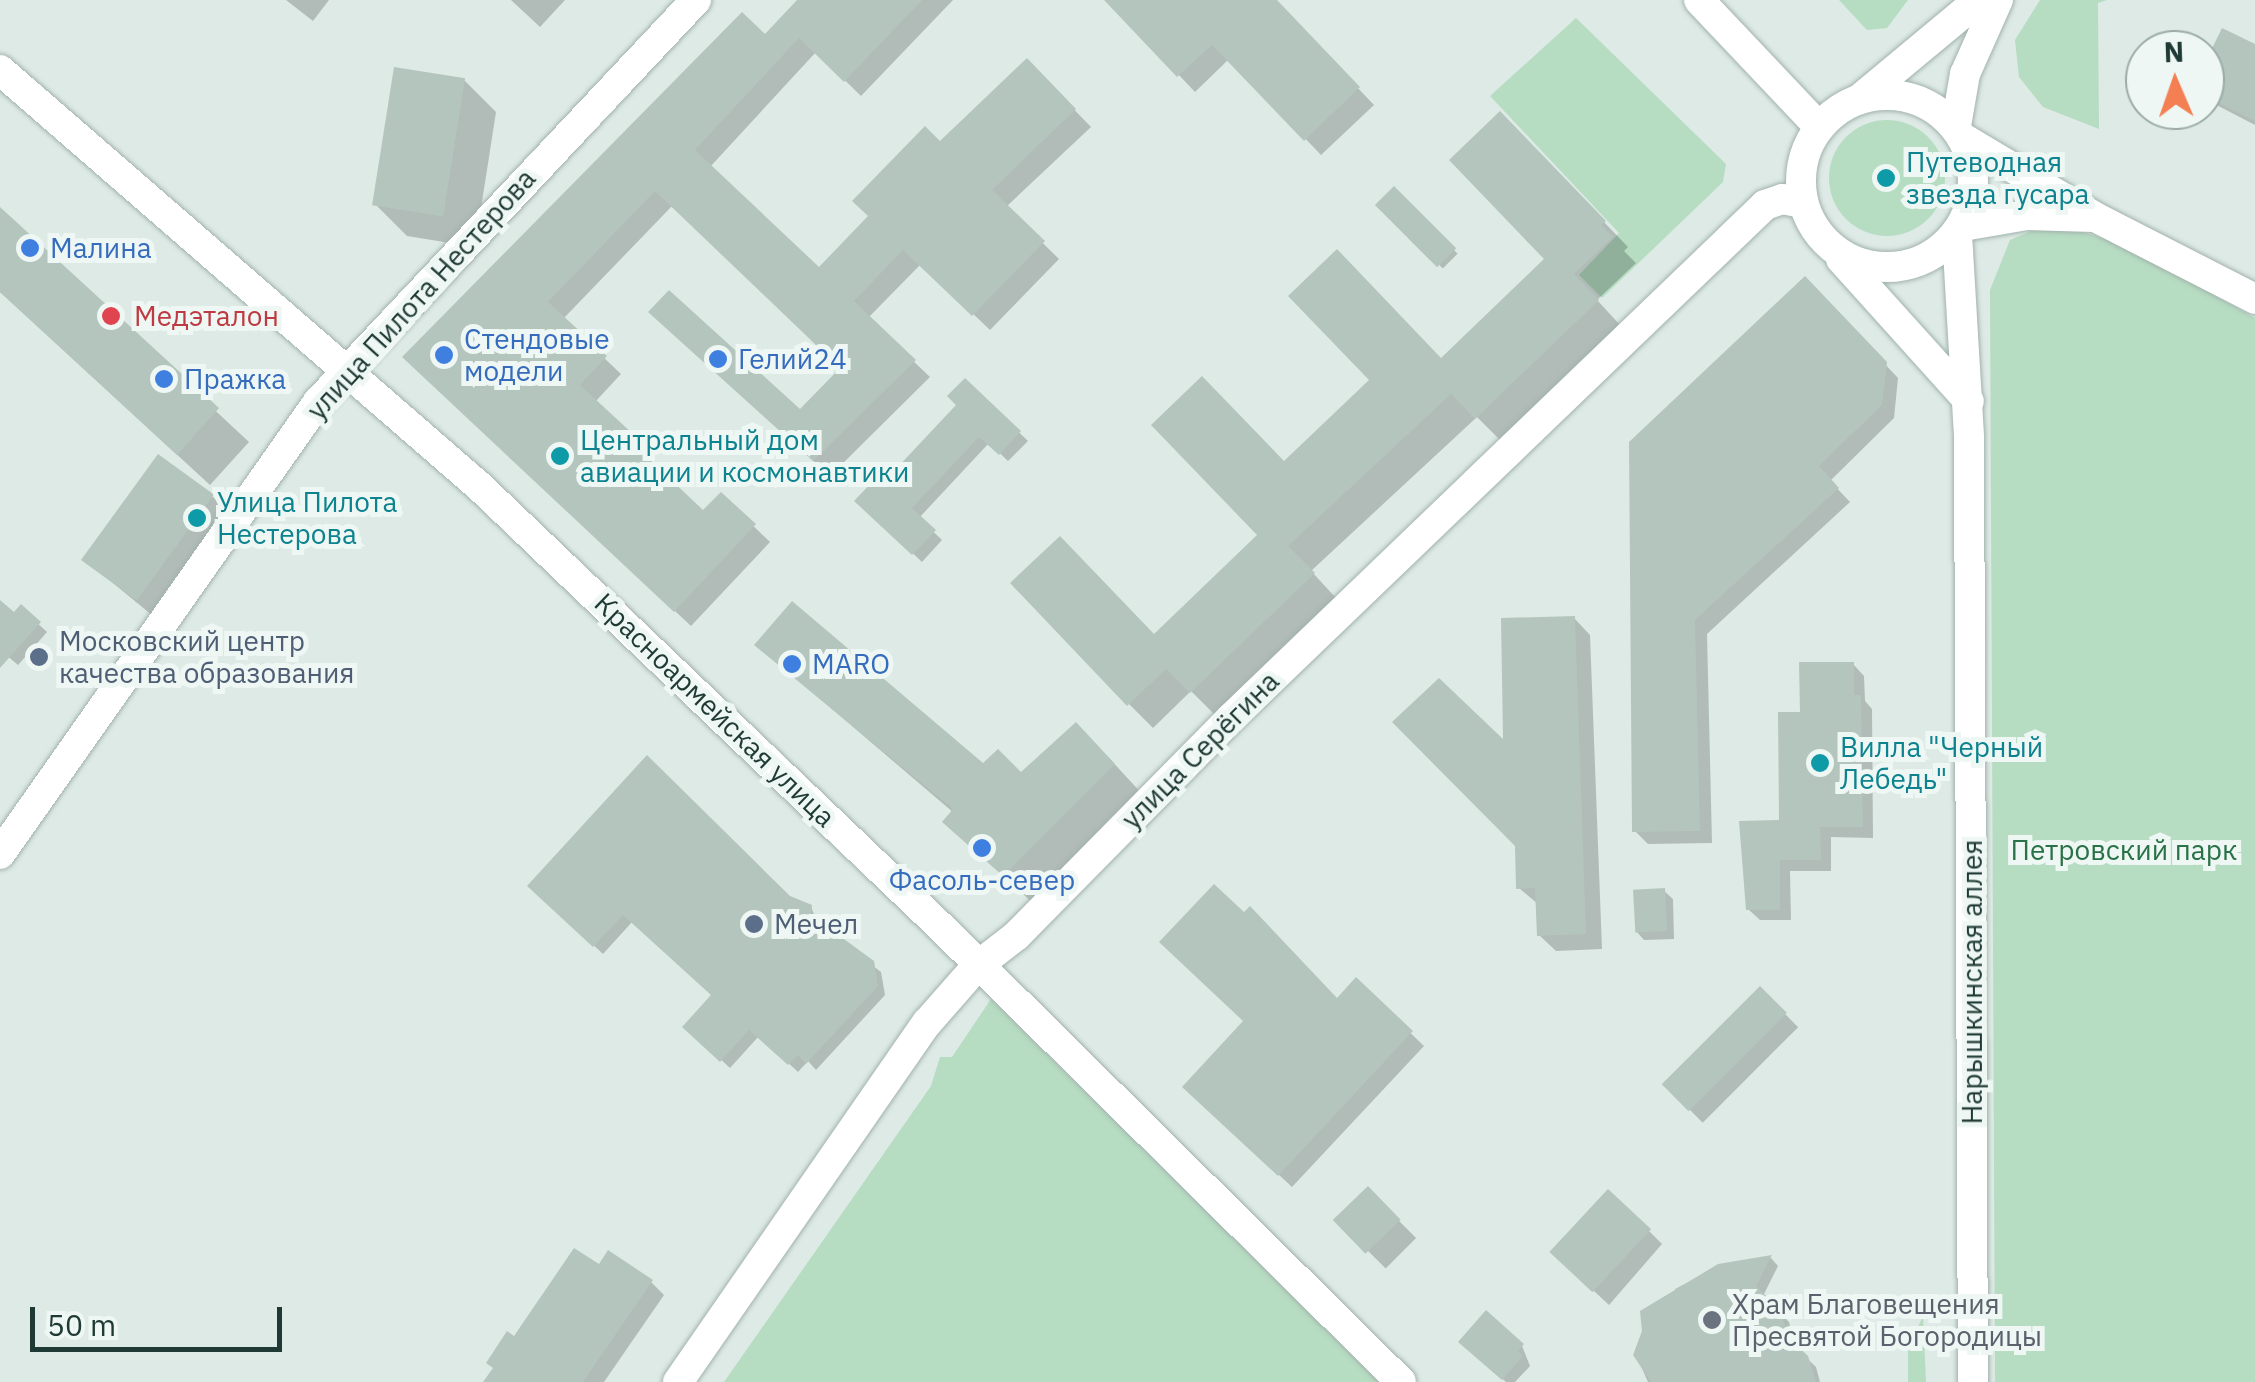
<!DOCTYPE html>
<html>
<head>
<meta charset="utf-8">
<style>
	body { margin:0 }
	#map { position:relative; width:2255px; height:1382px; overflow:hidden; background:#deeae5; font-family:"IBM Plex Sans",sans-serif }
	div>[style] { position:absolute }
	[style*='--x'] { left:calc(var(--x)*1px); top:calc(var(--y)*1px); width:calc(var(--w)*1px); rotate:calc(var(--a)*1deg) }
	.green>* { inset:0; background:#b6dcc2 }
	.round { border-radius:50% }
	.shadow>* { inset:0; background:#0003; transform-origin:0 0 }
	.building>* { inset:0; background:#b4c5be; transform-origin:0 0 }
	.roads { filter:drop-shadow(0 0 2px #a1b2ac) drop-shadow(0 0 2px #a1b2ac) }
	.minor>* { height:30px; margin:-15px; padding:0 15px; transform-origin:15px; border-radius:15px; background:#fff }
	.minor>.ring { margin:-15px; padding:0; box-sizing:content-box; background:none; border:30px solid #fff; border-radius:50% }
	.dots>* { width:28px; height:28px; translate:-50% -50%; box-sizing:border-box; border:5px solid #eef7f3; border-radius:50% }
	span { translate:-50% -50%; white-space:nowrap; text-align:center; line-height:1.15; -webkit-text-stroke:10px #eef7f3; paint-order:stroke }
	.culture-label { font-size:28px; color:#0d838f }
	.left { translate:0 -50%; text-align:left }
	.shop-label { font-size:28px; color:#366cbe }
	.street-label { font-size:28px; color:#1f3a34 }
	.health-label { font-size:28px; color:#be3a42 }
	.service-label { font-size:28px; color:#4e5e75 }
	.park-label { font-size:28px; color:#297147 }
	.worship-label { font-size:28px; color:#5b616d }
	.north { position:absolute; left:2125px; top:30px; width:100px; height:100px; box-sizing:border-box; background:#eef7f3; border:2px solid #9baba7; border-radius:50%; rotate:358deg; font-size:28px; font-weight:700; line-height:40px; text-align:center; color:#1f3a34 }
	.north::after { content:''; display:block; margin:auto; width:35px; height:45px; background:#f47f52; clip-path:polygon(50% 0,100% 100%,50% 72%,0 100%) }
	.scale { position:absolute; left:30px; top:1307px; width:252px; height:45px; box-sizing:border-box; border:5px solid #1f3a34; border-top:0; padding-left:12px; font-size:30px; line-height:35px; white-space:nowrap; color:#1f3a34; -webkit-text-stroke:8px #eef7f3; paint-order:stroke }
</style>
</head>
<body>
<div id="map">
	<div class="green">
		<div style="clip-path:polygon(1839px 0,1908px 0,1887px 28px,1867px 30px)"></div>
		<div style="clip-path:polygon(2040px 0,2107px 0,2098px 3px,2099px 129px,2043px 107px,2019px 77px,2015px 40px)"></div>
		<div style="clip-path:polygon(1576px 18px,1726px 164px,1723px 182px,1602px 298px,1579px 275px,1619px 233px,1490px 96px)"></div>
		<div class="round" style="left:1829px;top:120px;width:116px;height:116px"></div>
		<div style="clip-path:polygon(2069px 228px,2126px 245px,2255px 318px,2255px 1382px,1995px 1382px,1990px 290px,2010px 240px,2036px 229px)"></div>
		<div style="clip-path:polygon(991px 999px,1379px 1382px,724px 1382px,931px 1086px,940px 1057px,952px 1057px)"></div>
		<div style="clip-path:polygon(1923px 1316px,1926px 1382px,1908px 1382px,1908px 1349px)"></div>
	</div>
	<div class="shadow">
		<div style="clip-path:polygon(286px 0,329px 0,313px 21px)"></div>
		<div style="clip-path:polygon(511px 0,565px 0,540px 27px)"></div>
		<div style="clip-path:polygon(801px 0,953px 0,861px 96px,816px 52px,710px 167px,819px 271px,1027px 61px,1091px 127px,1006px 207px,1059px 259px,990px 330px,921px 264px,868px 318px,930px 377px,830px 476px,668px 328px,800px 412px,843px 368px,673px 205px,563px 319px,621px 374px,595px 402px,648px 452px,643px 457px,703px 513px,721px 495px,770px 542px,691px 626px,421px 373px)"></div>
		<div style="clip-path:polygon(1108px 0,1274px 0,1374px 105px,1321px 155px,1229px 59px,1195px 92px)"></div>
		<div style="clip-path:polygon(2255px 47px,2255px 125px,2205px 99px,2205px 69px)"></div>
		<div style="clip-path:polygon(464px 80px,496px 112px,475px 247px,407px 236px,375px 204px)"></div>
		<div style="clip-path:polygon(1524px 139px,1628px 247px,1624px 251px,1636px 263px,1597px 300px,1621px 326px,1501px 441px,1477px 417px,1311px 571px,1337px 599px,1216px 716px,1191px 691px,1153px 728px,1129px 704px,1154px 637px,1261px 535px,1285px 464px,1442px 361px,1547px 259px)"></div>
		<div style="left:1394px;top:190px;width:90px;height:21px;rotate:45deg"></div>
		<div style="clip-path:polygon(0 210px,249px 442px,210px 485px,0 292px)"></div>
		<div style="clip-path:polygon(1805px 279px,1898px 378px,1894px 418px,1830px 481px,1850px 502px,1707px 634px,1712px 843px,1648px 844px,1635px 831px,1631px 443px)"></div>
		<div style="clip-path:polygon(965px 381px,1028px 441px,1008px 461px,989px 443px,919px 518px,942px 540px,922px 562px,858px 501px,879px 490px,959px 405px)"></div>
		<div style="clip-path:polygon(212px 496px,244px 528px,170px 630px,85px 560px)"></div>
		<div style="clip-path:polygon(0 603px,14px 616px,21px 608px,47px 632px,18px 665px,0 650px)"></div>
		<div style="clip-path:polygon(1574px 618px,1590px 635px,1602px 949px,1556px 951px,1539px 935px,1538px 904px,1519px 888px,1506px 745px)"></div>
		<div style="clip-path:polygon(757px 645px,983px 766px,1021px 776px,1108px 757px,1145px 797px,1036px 906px,945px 822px,954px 813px)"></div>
		<div style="clip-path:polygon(1853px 664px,1864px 676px,1865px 701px,1872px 709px,1873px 838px,1831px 837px,1831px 871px,1790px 871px,1791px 920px,1760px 920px,1748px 909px,1781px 823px,1802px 714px)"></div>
		<div style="clip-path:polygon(530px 886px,788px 898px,811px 907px,818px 924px,881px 972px,885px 995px,816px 1070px,808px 1061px,798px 1072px,759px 1036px,730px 1068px,686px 1027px,714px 996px,633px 921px,603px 954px)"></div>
		<div style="clip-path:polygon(1664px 891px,1673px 899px,1674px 939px,1644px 940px,1636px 931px)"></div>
		<div style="clip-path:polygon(1356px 981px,1424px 1046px,1292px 1187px,1198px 1099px,1246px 1021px,1337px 1001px)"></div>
		<div style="left:1760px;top:989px;width:54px;height:135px;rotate:45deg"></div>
		<div style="left:1368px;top:1190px;width:68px;height:43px;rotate:45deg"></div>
		<div style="clip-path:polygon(1649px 1231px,1662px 1244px,1609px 1305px,1567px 1266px)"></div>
		<div style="clip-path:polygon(1771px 1258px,1778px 1266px,1763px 1296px,1789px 1322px,1795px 1347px,1816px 1367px,1820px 1382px,1648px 1382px,1636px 1355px,1678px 1293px,1675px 1289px,1719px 1267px)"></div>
		<div style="clip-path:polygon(599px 1267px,651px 1282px,664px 1295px,604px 1382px,486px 1382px,514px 1339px)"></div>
		<div style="clip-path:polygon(1522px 1346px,1530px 1366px,1515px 1382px,1506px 1382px,1470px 1350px)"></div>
	</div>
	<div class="building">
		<div style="clip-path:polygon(797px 0,922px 0,844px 82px,799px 38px,695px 150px,819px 267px,868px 216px,852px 201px,925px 126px,940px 141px,1027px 58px,1076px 109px,992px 190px,1045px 241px,972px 316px,903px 250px,854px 301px,916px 360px,813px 461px,648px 312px,669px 290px,800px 409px,840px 368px,655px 191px,548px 302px,607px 356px,580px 385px,633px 434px,629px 440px,703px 510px,721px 492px,756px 524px,674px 612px,402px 357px,742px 12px,765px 34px)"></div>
		<div style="clip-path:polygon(1104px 0,1277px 0,1360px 87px,1304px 141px,1212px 45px,1177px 77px)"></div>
		<div style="clip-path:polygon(2222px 28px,2255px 44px,2255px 121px,2205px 96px,2205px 63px)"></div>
		<div style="left:394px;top:67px;width:72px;height:140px;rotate:9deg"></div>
		<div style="clip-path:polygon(1500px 111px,1606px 221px,1601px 225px,1613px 237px,1574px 274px,1599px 300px,1475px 419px,1451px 394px,1288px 546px,1315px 573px,1190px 693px,1166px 669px,1127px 706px,1010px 583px,1060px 536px,1154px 634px,1257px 535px,1151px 425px,1202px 376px,1284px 461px,1369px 380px,1288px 296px,1337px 249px,1441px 358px,1544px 259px,1449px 160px)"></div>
		<div style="left:1394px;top:186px;width:88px;height:27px;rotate:45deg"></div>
		<div style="clip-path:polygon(0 207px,219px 408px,177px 455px,0 292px)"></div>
		<div style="clip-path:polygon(1805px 276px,1887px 362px,1882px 405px,1819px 466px,1839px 488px,1695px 620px,1700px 831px,1632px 832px,1629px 442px)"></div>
		<div style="clip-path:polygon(965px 378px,1021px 431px,999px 455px,979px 437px,912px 508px,936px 530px,912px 555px,854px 501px,873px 481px,879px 487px,956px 405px,947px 396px)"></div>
		<div style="left:158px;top:454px;width:69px;height:131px;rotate:36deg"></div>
		<div style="clip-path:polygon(0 600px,14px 612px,21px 604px,41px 622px,0 668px)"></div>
		<div style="clip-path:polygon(792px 601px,983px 763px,998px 749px,1021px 772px,1076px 722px,1115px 764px,1003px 876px,942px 822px,953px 809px,754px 645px)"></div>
		<div style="clip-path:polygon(1575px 616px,1586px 934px,1537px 936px,1535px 888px,1516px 889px,1515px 846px,1392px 722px,1439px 678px,1503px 739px,1501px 618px)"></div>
		<div style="clip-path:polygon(1799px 662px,1854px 662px,1854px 695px,1861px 695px,1863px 827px,1820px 827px,1821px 860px,1780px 860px,1780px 910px,1746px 910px,1739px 821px,1779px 820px,1778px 712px,1800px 712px)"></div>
		<div style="clip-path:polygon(647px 755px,790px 896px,812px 905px,811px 915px,874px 961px,878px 986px,806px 1064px,798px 1055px,788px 1065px,749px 1030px,720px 1062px,682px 1027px,711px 995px,623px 915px,593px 947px,527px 886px)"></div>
		<div style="clip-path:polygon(1214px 884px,1244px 912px,1250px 906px,1337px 998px,1356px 977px,1413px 1031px,1278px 1176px,1182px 1087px,1243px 1021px,1159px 942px)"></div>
		<div style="left:1665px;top:888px;width:43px;height:32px;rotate:87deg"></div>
		<div style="left:1760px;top:986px;width:38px;height:139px;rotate:45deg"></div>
		<div style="left:1368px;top:1186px;width:47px;height:49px;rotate:46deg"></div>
		<div style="left:1608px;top:1189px;width:59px;height:86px;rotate:43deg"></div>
		<div style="clip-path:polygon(574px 1248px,599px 1264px,608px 1250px,653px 1280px,583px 1382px,483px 1382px,493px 1368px,486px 1363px,507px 1331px,514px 1336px)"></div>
		<div style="clip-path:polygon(1772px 1255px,1756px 1286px,1781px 1311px,1788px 1337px,1808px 1356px,1816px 1382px,1651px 1382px,1633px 1355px,1642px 1331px,1640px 1311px,1718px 1264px)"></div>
		<div style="clip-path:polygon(1486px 1310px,1524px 1344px,1518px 1351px,1523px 1356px,1502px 1380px,1458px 1342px)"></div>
	</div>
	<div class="roads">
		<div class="minor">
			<div style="--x:1699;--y:0;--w:175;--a:46.6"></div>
			<div style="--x:0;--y:70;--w:636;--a:40.98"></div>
			<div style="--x:480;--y:487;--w:640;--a:43.67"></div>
			<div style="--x:943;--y:929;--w:644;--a:44.69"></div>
			<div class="ring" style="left:1801px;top:95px;width:142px;height:142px"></div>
			<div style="--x:1862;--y:97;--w:152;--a:-39.7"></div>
			<div style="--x:1956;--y:126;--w:53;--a:-80.2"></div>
			<div style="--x:1965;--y:74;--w:81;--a:-66"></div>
			<div style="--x:1963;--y:138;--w:154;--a:30.9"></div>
			<div style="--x:2095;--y:217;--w:180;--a:27.1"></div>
			<div style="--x:1963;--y:226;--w:65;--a:-9.8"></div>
			<div style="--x:2027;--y:215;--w:67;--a:1.7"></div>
			<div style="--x:1957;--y:234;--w:204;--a:86.6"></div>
			<div style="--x:1969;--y:438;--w:944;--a:89.76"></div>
			<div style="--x:1841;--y:259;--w:191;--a:48"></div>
			<div style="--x:0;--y:854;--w:553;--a:-54.87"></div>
			<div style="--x:318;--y:402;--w:552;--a:-46.76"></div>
			<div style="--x:678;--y:1382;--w:437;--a:-55.3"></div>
			<div style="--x:927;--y:1023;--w:74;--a:-48.8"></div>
			<div style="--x:976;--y:967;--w:51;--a:-37.8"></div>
			<div style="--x:1016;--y:936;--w:306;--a:-45.4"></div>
			<div style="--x:1231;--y:718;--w:740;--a:-43.85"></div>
			<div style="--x:1765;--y:205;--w:18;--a:-19"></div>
			<div style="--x:1782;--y:199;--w:21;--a:11"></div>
		</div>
	</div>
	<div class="dots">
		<div style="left:1886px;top:178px;background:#0f9aa8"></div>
		<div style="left:30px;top:248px;background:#3f7fe0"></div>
		<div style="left:111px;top:316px;background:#e0444e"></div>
		<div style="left:444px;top:355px;background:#3f7fe0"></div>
		<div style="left:718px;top:359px;background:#3f7fe0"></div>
		<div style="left:164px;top:379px;background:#3f7fe0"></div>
		<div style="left:560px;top:456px;background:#0f9aa8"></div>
		<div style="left:197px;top:518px;background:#0f9aa8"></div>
		<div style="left:39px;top:657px;background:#5c6f8a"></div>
		<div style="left:792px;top:664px;background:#3f7fe0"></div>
		<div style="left:1820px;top:763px;background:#0f9aa8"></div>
		<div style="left:982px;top:848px;background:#3f7fe0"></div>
		<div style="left:754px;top:924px;background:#5c6f8a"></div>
		<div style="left:1712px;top:1320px;background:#6b7280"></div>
	</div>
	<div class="culture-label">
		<span class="left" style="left:1906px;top:178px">Путеводная<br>звезда гусара</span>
		<span class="left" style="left:580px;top:456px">Центральный дом<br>авиации и космонавтики</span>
		<span class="left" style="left:217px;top:518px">Улица Пилота<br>Нестерова</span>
		<span class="left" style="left:1840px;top:763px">Вилла "Черный<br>Лебедь"</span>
	</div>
	<div class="shop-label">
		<span class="left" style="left:50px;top:248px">Малина</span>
		<span class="left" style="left:464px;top:355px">Стендовые<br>модели</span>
		<span class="left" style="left:738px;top:359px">Гелий24</span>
		<span class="left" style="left:184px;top:379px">Пражка</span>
		<span class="left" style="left:812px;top:664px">MARO</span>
		<span style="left:982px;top:880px">Фасоль-север</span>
	</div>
	<div class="street-label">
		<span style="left:421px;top:294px;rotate:-48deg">улица Пилота Нестерова</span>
		<span style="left:715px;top:710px;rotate:44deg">Красноармейская улица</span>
		<span style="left:1200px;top:750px;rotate:-45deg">улица Серёгина</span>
		<span style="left:1972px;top:982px;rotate:-90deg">Нарышкинская аллея</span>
	</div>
	<div class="health-label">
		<span class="left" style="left:134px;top:316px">Медэталон</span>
	</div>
	<div class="service-label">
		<span class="left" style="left:59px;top:657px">Московский центр<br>качества образования</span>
		<span class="left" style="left:774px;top:924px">Мечел</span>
	</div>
	<div class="park-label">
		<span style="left:2124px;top:850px">Петровский парк</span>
	</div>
	<div class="worship-label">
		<span class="left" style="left:1732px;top:1320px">Храм Благовещения<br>Пресвятой Богородицы</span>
	</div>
	<div class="north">N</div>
	<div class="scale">50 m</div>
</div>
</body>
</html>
